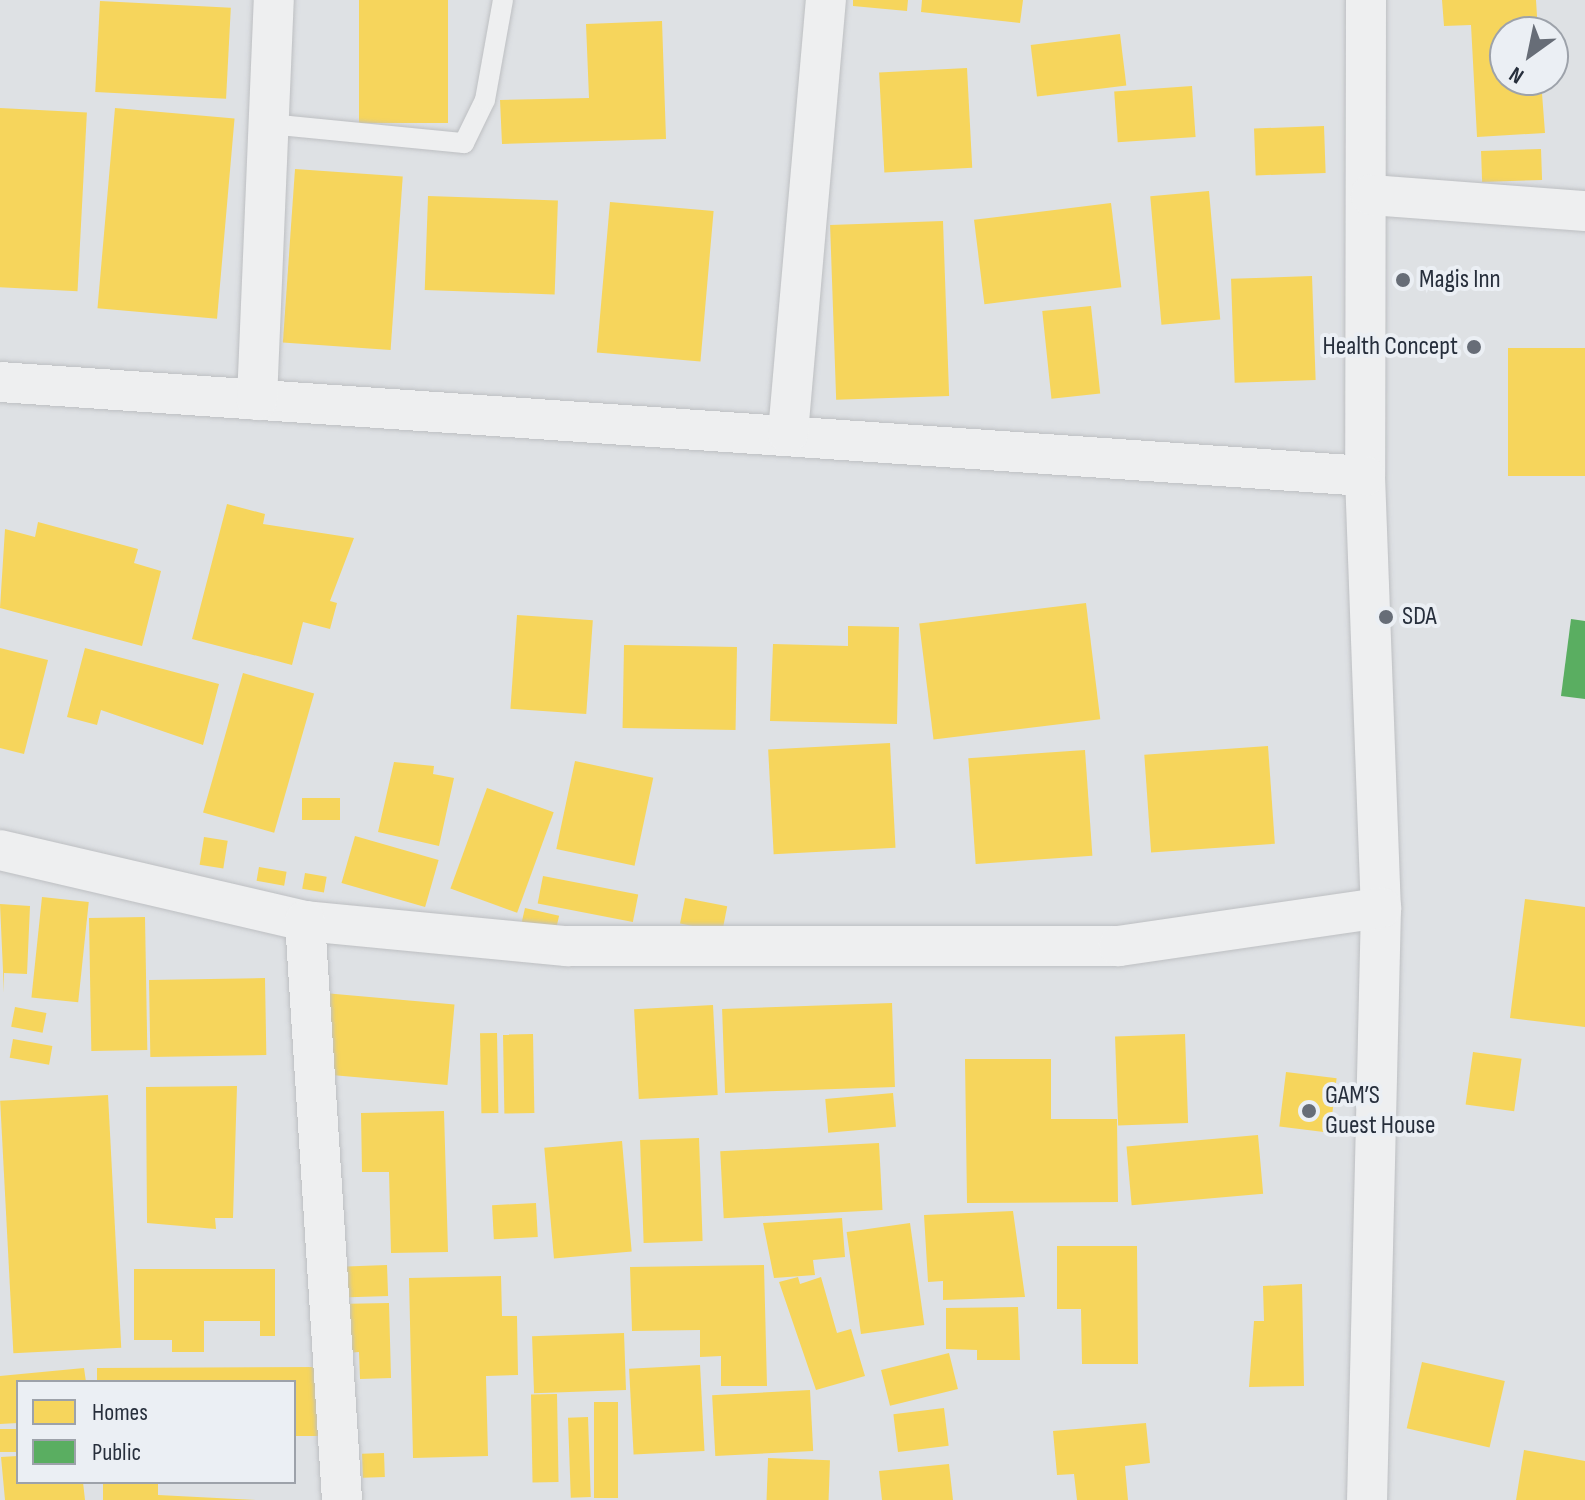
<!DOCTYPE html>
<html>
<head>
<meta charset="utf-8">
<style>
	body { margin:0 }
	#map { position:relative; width:1585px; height:1500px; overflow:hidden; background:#dee1e4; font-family:"Sofia Sans Condensed",sans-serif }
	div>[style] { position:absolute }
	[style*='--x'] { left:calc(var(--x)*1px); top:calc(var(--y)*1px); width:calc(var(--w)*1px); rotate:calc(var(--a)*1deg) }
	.homes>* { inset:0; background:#f6d55c; transform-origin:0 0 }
	.public>* { inset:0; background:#5aae61 }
	.roads { filter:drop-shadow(0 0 2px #bdbfc2) drop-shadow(0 0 2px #bdbfc2) }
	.service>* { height:20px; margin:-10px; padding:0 10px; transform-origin:10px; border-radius:10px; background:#eeeff0 }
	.minor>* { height:40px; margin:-20px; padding:0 20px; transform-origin:20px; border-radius:20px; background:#eeeff0 }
	.dots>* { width:22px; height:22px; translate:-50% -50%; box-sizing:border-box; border:4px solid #ebeff4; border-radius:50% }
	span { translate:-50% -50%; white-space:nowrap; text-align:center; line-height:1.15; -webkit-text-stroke:8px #ebeff4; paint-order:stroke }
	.poi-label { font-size:26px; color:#272f3c }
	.left { translate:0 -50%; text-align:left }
	.right { translate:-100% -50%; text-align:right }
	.legend { position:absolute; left:16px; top:1380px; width:280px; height:104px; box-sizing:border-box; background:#ebeff4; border:2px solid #9da2aa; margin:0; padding:10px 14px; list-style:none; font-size:24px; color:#272f3c }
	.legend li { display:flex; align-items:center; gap:16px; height:40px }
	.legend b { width:40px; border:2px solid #9da2aa }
	.north { position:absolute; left:1489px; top:16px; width:80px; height:80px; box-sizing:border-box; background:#ebeff4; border:2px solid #9da2aa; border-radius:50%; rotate:213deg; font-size:22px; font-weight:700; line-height:32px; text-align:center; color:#272f3c }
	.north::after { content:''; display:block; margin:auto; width:28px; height:36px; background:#676d77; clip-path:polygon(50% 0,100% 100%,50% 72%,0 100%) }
</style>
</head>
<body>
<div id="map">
	<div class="homes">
		<div style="left:359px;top:0;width:89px;height:123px"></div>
		<div style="clip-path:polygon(853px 0,908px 0,907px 11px,853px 6px)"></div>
		<div style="clip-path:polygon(922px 0,1023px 0,1020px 23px,921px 12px)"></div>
		<div style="clip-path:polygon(1442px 0,1536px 0,1538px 32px,1505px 32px,1505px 80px,1541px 80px,1545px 133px,1477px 137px,1471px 25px,1444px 26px)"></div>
		<div style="left:100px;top:1px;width:131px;height:91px;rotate:3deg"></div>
		<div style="clip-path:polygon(662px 21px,666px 139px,502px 144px,500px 100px,589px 98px,586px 24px)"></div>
		<div style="left:1120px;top:34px;width:52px;height:90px;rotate:83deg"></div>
		<div style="left:967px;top:68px;width:100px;height:88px;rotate:87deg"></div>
		<div style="left:1192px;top:86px;width:51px;height:78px;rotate:86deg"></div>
		<div style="left:0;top:108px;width:87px;height:179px;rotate:3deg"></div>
		<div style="left:115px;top:108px;width:120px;height:201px;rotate:5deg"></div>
		<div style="left:1324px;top:126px;width:47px;height:70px;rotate:88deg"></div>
		<div style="left:1541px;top:149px;width:31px;height:60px;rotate:88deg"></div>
		<div style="left:295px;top:169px;width:108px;height:174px;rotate:4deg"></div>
		<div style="left:1209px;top:191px;width:129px;height:59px;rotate:85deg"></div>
		<div style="left:428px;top:196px;width:130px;height:94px;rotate:2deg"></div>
		<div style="left:610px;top:202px;width:104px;height:151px;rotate:5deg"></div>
		<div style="left:1111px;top:203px;width:85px;height:138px;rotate:83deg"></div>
		<div style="left:943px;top:221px;width:175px;height:113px;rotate:88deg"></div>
		<div style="left:1312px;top:276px;width:104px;height:81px;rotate:88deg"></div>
		<div style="left:1091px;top:306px;width:88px;height:49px;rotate:84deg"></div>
		<div style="left:1585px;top:348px;width:128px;height:77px;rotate:90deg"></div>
		<div style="clip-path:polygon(227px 504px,265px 514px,263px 524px,354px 538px,330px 601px,337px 603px,330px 629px,303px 622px,292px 665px,192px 639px)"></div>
		<div style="clip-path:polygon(38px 522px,138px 549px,134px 563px,161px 571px,142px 646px,0 608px,5px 529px,35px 537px)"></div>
		<div style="left:1086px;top:603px;width:117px;height:168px;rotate:83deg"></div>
		<div style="left:517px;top:615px;width:76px;height:94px;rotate:4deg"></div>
		<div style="clip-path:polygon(848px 626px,899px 627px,897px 724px,770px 721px,773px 644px,848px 646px)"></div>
		<div style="left:624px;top:645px;width:113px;height:83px;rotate:1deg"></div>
		<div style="clip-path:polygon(0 648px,48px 660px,24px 754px,0 748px)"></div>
		<div style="clip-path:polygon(85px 648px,219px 684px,203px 745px,101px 710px,97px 725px,67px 717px)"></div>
		<div style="left:243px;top:673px;width:74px;height:145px;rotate:16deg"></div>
		<div style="left:890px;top:743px;width:105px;height:122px;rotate:87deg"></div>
		<div style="left:1268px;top:746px;width:98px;height:124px;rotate:86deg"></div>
		<div style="left:1085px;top:750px;width:106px;height:117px;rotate:86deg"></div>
		<div style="left:575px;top:761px;width:80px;height:90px;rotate:12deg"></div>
		<div style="clip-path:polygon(394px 762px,434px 766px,433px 774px,454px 778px,439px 846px,378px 832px)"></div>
		<div style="left:487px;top:788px;width:71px;height:107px;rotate:20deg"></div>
		<div style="left:302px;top:798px;width:38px;height:22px"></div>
		<div style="left:355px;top:836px;width:87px;height:49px;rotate:16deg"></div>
		<div style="left:204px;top:837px;width:24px;height:28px;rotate:9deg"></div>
		<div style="left:259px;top:867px;width:28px;height:14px;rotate:10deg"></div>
		<div style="left:305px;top:873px;width:22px;height:16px;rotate:10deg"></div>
		<div style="left:543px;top:876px;width:97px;height:28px;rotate:11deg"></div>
		<div style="left:42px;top:897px;width:47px;height:101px;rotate:6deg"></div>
		<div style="left:685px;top:898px;width:43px;height:26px;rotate:11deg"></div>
		<div style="clip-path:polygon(1525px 899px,1585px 907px,1585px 1027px,1510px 1018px)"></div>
		<div style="clip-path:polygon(0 904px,30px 906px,27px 974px,4px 973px,4px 993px)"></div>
		<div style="left:525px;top:908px;width:35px;height:19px;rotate:13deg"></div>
		<div style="left:145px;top:917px;width:133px;height:56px;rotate:89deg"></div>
		<div style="left:265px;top:978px;width:77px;height:116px;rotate:89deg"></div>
		<div style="left:324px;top:993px;width:131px;height:81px;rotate:5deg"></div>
		<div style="left:892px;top:1003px;width:84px;height:170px;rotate:88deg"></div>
		<div style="left:713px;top:1005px;width:90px;height:79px;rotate:87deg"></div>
		<div style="left:15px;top:1007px;width:32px;height:20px;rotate:11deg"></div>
		<div style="left:497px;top:1033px;width:80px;height:17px;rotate:89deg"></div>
		<div style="left:533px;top:1034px;width:79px;height:30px;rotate:89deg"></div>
		<div style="left:1185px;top:1034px;width:89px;height:70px;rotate:88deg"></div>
		<div style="left:13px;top:1039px;width:40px;height:19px;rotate:10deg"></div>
		<div style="left:1473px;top:1052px;width:49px;height:53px;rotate:8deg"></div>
		<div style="clip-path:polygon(965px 1059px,1051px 1059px,1051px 1119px,1117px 1119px,1118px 1202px,967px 1203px)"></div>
		<div style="left:1286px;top:1072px;width:51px;height:55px;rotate:7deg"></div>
		<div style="clip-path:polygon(237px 1086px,233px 1218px,215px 1218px,216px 1229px,147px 1223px,146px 1087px)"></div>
		<div style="left:893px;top:1093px;width:34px;height:68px;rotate:85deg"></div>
		<div style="left:108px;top:1095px;width:253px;height:108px;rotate:87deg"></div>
		<div style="clip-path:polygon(444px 1111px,448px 1252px,391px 1253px,389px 1172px,362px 1172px,361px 1113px)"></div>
		<div style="left:1258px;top:1135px;width:59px;height:132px;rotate:85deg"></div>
		<div style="left:699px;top:1138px;width:103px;height:59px;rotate:88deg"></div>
		<div style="left:622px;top:1141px;width:111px;height:78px;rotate:85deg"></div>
		<div style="left:879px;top:1143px;width:67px;height:159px;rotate:87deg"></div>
		<div style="left:536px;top:1203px;width:34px;height:44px;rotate:87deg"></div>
		<div style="clip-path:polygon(1013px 1211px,1025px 1297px,943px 1300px,943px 1281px,928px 1282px,924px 1215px)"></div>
		<div style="clip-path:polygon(842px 1218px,845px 1257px,813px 1260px,815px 1275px,774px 1278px,763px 1223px)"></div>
		<div style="left:910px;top:1223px;width:103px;height:64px;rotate:82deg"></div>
		<div style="clip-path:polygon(1057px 1246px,1137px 1246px,1138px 1364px,1082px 1364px,1081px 1309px,1057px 1309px)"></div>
		<div style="left:387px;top:1265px;width:31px;height:54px;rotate:88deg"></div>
		<div style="clip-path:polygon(764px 1265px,767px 1386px,721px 1386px,721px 1356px,700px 1357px,700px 1330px,632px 1331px,630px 1267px)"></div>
		<div style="clip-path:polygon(134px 1269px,275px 1269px,275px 1336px,260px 1336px,260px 1321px,204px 1321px,204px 1352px,172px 1352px,172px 1340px,134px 1340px)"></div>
		<div style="clip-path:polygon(501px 1276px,502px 1316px,517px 1316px,518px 1375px,486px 1376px,488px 1456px,413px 1458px,409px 1278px)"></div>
		<div style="clip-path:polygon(798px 1277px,800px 1284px,821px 1277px,837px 1333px,851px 1329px,865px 1376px,816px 1390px,779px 1282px)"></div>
		<div style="clip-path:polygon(1302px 1284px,1304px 1386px,1249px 1387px,1254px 1321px,1264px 1321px,1263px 1286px)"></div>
		<div style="clip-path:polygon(389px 1303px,391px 1378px,360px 1379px,359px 1352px,345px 1353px,338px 1304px)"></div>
		<div style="clip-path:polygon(1018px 1307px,1020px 1360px,977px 1360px,977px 1350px,946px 1349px,946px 1308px)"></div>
		<div style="left:624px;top:1333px;width:57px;height:92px;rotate:88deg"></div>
		<div style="left:949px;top:1353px;width:37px;height:70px;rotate:76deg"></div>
		<div style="left:1422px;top:1362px;width:85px;height:68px;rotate:13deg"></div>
		<div style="left:700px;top:1365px;width:86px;height:71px;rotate:87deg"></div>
		<div style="clip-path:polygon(319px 1367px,319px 1436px,294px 1436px,294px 1382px,97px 1382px,97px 1368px)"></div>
		<div style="clip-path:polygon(84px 1368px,86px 1382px,18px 1382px,18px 1423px,0 1424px,0 1376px)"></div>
		<div style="left:810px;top:1390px;width:61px;height:98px;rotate:87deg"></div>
		<div style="left:557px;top:1394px;width:88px;height:26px;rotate:89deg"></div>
		<div style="left:594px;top:1402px;width:24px;height:96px"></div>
		<div style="left:944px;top:1408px;width:38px;height:51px;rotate:83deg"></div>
		<div style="left:588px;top:1417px;width:80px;height:20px;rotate:88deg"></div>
		<div style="clip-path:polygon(1146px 1423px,1150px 1463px,1125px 1466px,1128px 1500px,1077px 1500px,1074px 1474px,1057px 1475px,1053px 1431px)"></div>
		<div style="left:18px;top:1429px;width:23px;height:18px;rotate:90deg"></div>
		<div style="clip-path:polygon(1524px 1450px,1585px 1461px,1585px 1500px,1516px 1500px)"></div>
		<div style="left:384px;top:1453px;width:24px;height:22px;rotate:88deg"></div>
		<div style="clip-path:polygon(18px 1456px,18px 1482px,83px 1482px,85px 1500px,5px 1500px,1px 1457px)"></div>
		<div style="left:768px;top:1458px;width:62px;height:42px;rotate:2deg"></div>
		<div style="clip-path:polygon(949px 1464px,953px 1500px,882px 1500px,879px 1471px)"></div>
		<div style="clip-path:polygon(103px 1482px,158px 1482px,158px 1495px,256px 1500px,103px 1500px)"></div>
	</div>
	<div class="public">
		<div style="clip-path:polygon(1571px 619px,1585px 621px,1585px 699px,1561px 696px)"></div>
	</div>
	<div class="roads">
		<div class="service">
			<div style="--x:269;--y:124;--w:196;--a:5.6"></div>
			<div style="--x:464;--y:143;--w:48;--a:-64"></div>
			<div style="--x:485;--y:100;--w:102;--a:-79.8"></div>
		</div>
		<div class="minor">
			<div style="--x:1366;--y:0;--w:476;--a:90.1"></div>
			<div style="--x:1365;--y:476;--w:432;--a:87.9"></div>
			<div style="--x:1381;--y:908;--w:592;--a:91.35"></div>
			<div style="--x:1371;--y:195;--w:215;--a:4.3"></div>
			<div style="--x:0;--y:382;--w:1368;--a:3.94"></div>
			<div style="--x:257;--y:400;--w:400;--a:-87.6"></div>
			<div style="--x:788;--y:433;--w:435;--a:-85"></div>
			<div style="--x:0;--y:850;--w:313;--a:13.1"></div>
			<div style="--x:305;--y:921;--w:263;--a:5.5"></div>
			<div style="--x:567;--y:946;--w:552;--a:0"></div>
			<div style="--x:1119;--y:946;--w:265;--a:-8.3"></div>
			<div style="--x:305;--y:921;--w:580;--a:86.34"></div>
		</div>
	</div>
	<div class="dots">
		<div style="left:1403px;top:280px;background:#676d77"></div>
		<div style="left:1474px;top:347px;background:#676d77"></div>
		<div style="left:1386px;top:617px;background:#676d77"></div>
		<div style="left:1309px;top:1111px;background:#676d77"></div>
	</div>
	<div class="poi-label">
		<span class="left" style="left:1419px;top:280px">Magis Inn</span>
		<span class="right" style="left:1458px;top:347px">Health Concept</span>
		<span class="left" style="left:1402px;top:617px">SDA</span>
		<span class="left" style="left:1325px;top:1111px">GAM’S<br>Guest House</span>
	</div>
	<ul class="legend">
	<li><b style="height:22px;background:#f6d55c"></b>Homes</li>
	<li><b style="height:22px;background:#5aae61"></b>Public</li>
	</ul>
	<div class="north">N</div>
</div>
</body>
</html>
